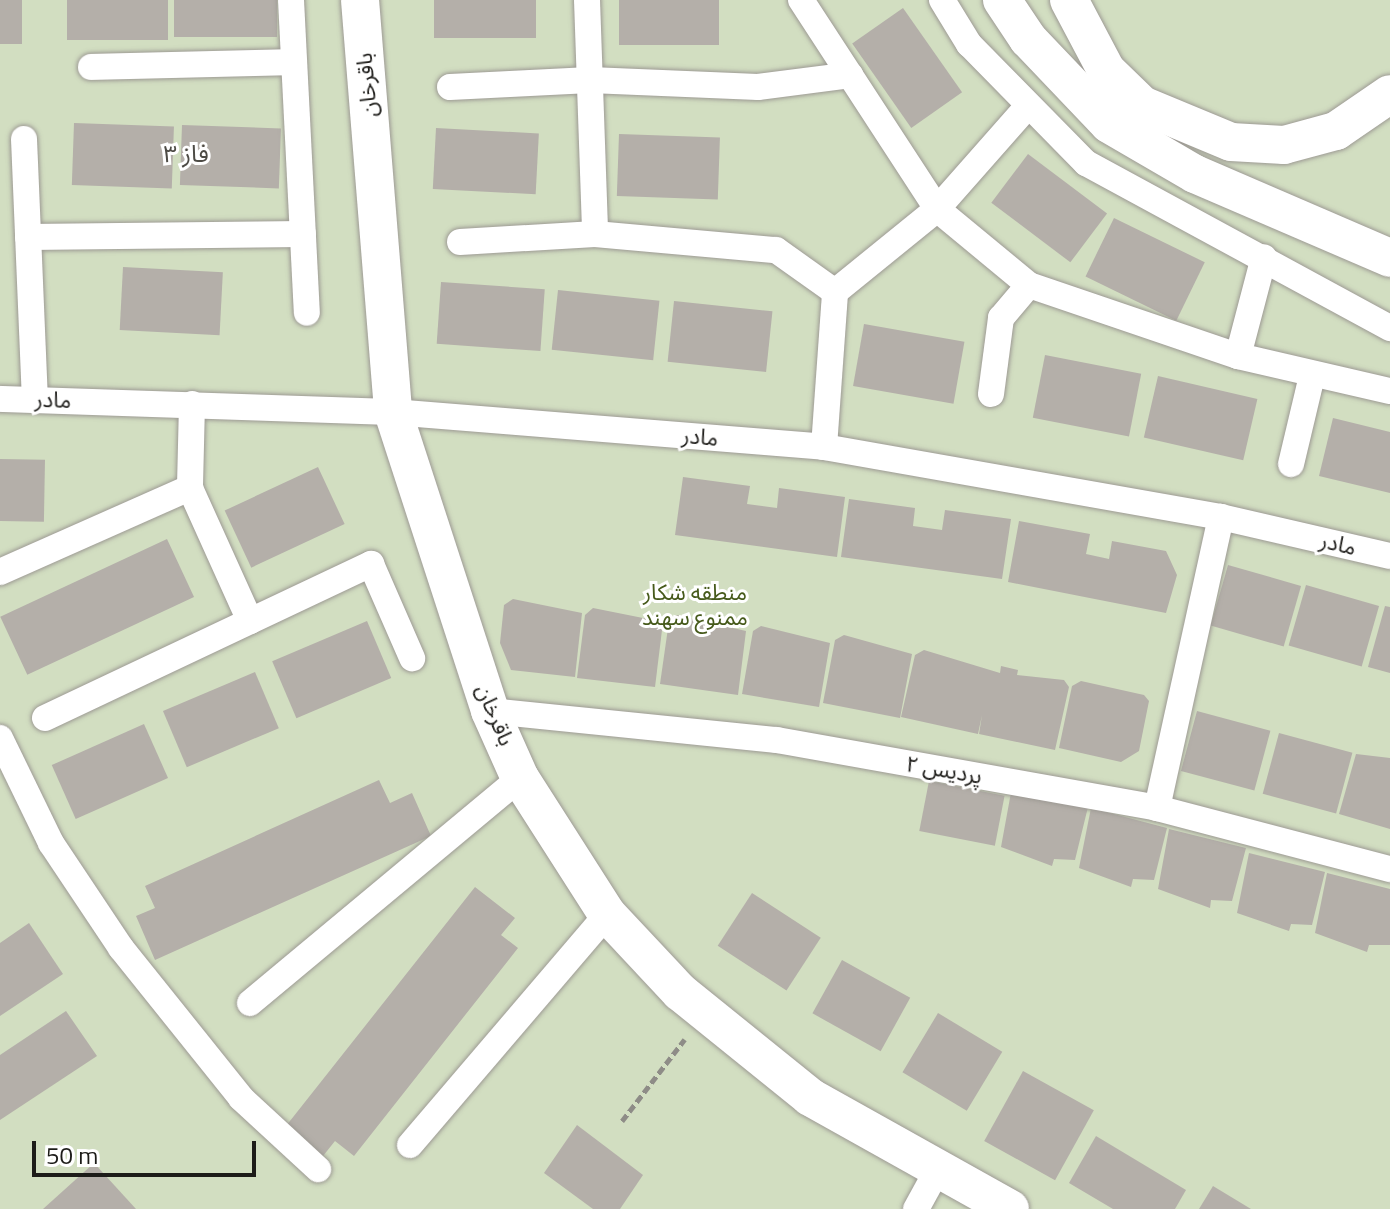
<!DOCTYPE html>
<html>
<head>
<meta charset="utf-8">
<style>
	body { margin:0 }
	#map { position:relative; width:1390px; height:1209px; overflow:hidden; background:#edebe4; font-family:"Titillium Web","Noto Sans Arabic",sans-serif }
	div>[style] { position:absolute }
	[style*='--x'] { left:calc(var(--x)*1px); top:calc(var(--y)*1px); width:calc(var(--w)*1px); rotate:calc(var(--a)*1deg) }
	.green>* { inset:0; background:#d2dec1; transform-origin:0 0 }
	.building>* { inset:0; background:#b4afa9; transform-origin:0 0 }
	.path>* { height:5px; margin-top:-2.5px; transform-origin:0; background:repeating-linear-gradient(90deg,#8e8c87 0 8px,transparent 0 12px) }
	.roads { filter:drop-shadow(0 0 2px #9d9a94) drop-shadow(0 0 2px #9d9a94) }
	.minor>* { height:26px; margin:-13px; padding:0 13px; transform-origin:13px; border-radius:13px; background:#fff }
	.secondary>* { height:38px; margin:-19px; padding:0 19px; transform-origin:19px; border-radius:19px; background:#fff }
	span { translate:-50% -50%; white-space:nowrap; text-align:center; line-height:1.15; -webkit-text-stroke:6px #fff; paint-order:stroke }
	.street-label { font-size:22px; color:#1d1c19 }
	.park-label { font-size:22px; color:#465a1b }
	.neighbourhood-label { font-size:24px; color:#4d4b45 }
	.scale { position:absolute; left:32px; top:1141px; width:224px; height:36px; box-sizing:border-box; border:4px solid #1d1c19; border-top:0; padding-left:10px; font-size:24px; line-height:28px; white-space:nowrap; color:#1d1c19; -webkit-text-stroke:6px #fff; paint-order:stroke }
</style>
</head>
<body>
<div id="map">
	<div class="green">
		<div style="left:0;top:0;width:1390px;height:1209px"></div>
	</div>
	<div class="building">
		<div style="left:0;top:0;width:22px;height:44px"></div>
		<div style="left:67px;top:0;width:101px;height:40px"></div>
		<div style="left:174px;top:0;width:103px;height:37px"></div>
		<div style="left:434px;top:0;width:102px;height:38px"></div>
		<div style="left:619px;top:0;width:100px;height:45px"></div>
		<div style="left:903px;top:8px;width:103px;height:62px;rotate:55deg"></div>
		<div style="left:74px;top:123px;width:100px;height:62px;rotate:2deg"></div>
		<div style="left:182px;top:125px;width:99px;height:60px;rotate:2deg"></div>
		<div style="left:436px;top:128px;width:103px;height:61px;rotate:3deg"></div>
		<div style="left:619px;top:134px;width:101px;height:62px;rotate:2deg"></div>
		<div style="left:1028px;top:154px;width:99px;height:61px;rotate:37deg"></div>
		<div style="left:1114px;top:218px;width:101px;height:65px;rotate:26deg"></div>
		<div style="left:123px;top:267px;width:100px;height:63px;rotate:3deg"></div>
		<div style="left:441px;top:282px;width:104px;height:62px;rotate:4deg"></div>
		<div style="left:558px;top:290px;width:102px;height:60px;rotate:6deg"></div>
		<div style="left:674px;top:301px;width:99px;height:61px;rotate:6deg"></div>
		<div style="left:864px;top:324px;width:102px;height:63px;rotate:10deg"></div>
		<div style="left:1045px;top:355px;width:98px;height:64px;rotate:11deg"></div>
		<div style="left:1158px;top:376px;width:102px;height:63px;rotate:13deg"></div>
		<div style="clip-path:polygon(1333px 418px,1390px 432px,1390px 493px,1319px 476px)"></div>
		<div style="left:0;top:459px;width:45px;height:62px;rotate:1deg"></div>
		<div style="left:318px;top:467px;width:63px;height:103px;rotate:65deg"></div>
		<div style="clip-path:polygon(683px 477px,750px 486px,747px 504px,777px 508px,779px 488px,845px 497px,837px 557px,675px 535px)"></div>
		<div style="clip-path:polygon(849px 499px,915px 508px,913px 526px,942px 530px,945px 510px,1011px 519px,1002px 579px,841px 557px)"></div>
		<div style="clip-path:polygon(1019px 521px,1090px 534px,1086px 554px,1109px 559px,1112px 541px,1166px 551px,1177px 575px,1166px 613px,1008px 582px)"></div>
		<div style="left:167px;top:539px;width:64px;height:184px;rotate:65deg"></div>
		<div style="left:1228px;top:565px;width:76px;height:63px;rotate:16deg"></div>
		<div style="left:1306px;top:585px;width:76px;height:63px;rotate:16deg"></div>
		<div style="clip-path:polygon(513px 599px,582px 613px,575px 677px,511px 670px,500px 643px,504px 605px)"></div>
		<div style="clip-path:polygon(1385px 606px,1390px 607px,1390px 673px,1368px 667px)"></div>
		<div style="clip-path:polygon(593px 608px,663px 622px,655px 687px,577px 678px,585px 615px)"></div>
		<div style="clip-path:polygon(677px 615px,746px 631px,738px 695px,660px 684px,669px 621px)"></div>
		<div style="left:367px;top:621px;width:62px;height:103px;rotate:67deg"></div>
		<div style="clip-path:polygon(761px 626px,830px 643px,819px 707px,742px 694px,753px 631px)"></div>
		<div style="clip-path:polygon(844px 635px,912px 654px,900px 718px,823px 703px,835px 640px)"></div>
		<div style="clip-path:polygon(924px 650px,1000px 673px,1001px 666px,1018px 670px,1017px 675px,1064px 680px,1069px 687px,1055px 750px,979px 734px,982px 715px,978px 734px,901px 717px,915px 655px)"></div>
		<div style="left:255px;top:672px;width:61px;height:100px;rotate:67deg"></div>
		<div style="clip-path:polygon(1081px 681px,1144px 695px,1149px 701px,1139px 751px,1121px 762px,1059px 748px,1072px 686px)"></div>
		<div style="left:1197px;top:711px;width:76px;height:62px;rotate:15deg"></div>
		<div style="left:144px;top:724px;width:59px;height:101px;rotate:66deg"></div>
		<div style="left:1279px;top:733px;width:76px;height:63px;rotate:15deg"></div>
		<div style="clip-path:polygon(1356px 754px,1390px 758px,1390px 829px,1339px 814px)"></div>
		<div style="clip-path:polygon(379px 780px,390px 803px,412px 793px,431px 836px,155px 960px,136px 916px,155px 908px,145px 886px)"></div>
		<div style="left:929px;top:781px;width:77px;height:51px;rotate:11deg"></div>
		<div style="clip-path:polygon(1012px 787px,1088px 807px,1075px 860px,1054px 859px,1052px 866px,1001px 847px)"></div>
		<div style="clip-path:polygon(1091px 808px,1167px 828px,1154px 880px,1133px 879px,1131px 887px,1079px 868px)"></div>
		<div style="clip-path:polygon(1169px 829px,1246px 848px,1232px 901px,1211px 900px,1210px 908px,1158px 889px)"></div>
		<div style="clip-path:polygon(1249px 853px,1325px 872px,1312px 925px,1291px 924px,1289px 931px,1237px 913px)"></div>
		<div style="clip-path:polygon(1327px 873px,1390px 889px,1390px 945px,1369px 945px,1367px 952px,1315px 933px)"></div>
		<div style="clip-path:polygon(475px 887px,515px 918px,501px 935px,518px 948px,354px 1156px,335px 1141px,323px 1156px,286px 1126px)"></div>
		<div style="left:752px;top:893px;width:82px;height:63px;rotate:33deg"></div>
		<div style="clip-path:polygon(29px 923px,63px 974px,0 1016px,0 943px)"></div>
		<div style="left:842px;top:960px;width:78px;height:61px;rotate:29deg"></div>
		<div style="clip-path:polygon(66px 1011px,97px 1056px,0 1120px,0 1055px)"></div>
		<div style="left:938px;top:1013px;width:75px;height:69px;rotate:31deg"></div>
		<div style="left:1023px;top:1071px;width:81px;height:80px;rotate:29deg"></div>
		<div style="clip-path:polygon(577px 1125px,643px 1175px,620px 1209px,593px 1209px,544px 1173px)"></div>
		<div style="clip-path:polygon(1096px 1136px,1186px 1190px,1175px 1209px,1113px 1209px,1069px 1183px)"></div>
		<div style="clip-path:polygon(94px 1163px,136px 1209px,43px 1209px)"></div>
		<div style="clip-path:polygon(1213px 1186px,1251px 1209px,1199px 1209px)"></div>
	</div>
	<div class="path">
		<div style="--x:622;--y:1121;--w:103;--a:-52.5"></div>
	</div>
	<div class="roads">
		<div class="minor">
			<div style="--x:291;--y:0;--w:313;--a:87.1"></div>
			<div style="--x:587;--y:0;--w:234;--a:88"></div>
			<div style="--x:801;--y:0;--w:249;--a:56.9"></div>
			<div style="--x:937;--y:209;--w:119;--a:39.6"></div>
			<div style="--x:1029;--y:285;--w:221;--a:18.8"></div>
			<div style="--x:1238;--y:356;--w:156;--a:13"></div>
			<div style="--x:942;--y:0;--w:52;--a:58.5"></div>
			<div style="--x:969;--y:44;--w:167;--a:45.5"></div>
			<div style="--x:1086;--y:163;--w:346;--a:28.5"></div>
			<div style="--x:91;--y:67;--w:203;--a:-1.4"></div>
			<div style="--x:450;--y:87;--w:140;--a:-2.9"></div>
			<div style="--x:590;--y:80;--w:168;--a:2.4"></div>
			<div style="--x:758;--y:87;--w:93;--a:-7.4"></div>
			<div style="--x:24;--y:139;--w:260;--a:87.6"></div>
			<div style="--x:28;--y:237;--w:275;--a:-0.6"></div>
			<div style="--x:460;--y:242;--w:135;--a:-3.4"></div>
			<div style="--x:595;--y:234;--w:182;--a:5.1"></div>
			<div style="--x:776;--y:250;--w:72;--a:35.4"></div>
			<div style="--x:1238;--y:356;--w:102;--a:-75.3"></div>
			<div style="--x:991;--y:394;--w:77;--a:-82.5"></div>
			<div style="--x:1001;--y:318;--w:43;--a:-49.7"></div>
			<div style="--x:0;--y:399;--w:393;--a:1.9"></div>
			<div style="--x:393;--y:412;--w:432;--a:4.6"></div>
			<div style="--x:824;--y:447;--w:403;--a:10"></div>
			<div style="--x:1221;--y:517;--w:173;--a:13"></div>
			<div style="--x:192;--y:404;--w:84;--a:91.4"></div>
			<div style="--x:190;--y:488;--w:146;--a:65.7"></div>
			<div style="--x:824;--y:447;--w:155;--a:-85.9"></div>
			<div style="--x:835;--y:292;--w:132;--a:-39.1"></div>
			<div style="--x:937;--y:209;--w:135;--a:-48.6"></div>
			<div style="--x:1291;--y:464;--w:90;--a:-76.6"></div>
			<div style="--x:0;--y:572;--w:208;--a:-23.9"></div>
			<div style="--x:490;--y:711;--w:288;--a:5.8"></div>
			<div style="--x:777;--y:740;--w:386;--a:10.1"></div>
			<div style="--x:1157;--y:808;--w:241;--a:14.7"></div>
			<div style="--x:45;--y:718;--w:361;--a:-25.3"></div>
			<div style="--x:371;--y:564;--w:103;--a:66.4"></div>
			<div style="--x:0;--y:738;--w:117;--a:64.1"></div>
			<div style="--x:51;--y:843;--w:126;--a:56.3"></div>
			<div style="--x:121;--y:948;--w:192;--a:51.3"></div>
			<div style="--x:241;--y:1098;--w:105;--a:42.7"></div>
			<div style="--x:1157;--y:808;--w:298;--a:-77.6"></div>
			<div style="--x:250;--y:1003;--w:351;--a:-39.8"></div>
			<div style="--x:410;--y:1145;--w:304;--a:-49.5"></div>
			<div style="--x:916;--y:1209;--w:46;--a:-61.2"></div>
		</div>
		<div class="secondary">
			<div style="--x:360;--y:0;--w:413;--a:85.4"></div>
			<div style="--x:393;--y:412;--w:314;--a:72"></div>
			<div style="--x:490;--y:711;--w:73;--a:65.9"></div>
			<div style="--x:520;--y:778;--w:161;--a:57.4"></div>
			<div style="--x:607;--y:914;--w:107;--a:46.9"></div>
			<div style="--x:680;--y:992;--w:167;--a:38.9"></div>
			<div style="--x:810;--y:1097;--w:229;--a:29.2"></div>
			<div style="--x:1002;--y:0;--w:47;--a:56.3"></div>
			<div style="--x:1028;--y:39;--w:117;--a:46.4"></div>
			<div style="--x:1109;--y:124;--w:99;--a:30.2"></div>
			<div style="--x:1195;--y:174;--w:212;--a:23.3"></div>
			<div style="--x:1069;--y:0;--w:79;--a:62.1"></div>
			<div style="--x:1106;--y:70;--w:50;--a:44.2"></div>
			<div style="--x:1142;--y:105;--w:96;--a:22.6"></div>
			<div style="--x:1231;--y:142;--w:53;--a:3.2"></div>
			<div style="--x:1284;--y:145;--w:54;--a:-15.1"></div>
			<div style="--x:1336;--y:131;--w:65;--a:-34.4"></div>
		</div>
	</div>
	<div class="street-label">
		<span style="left:367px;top:85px;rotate:-95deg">باقرخان</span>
		<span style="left:53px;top:400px;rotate:2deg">مادر</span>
		<span style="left:700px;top:437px;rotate:5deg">مادر</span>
		<span style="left:1338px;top:544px;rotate:13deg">مادر</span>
		<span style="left:495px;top:715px;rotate:67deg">باقرخان</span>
		<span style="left:944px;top:770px;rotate:10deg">پردیس ۲</span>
	</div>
	<div class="park-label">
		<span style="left:695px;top:605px">منطقه شکار<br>ممنوع سهند</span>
	</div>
	<div class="neighbourhood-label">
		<span style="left:186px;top:154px">فاز ۳</span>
	</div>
	<div class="scale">50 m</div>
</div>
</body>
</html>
